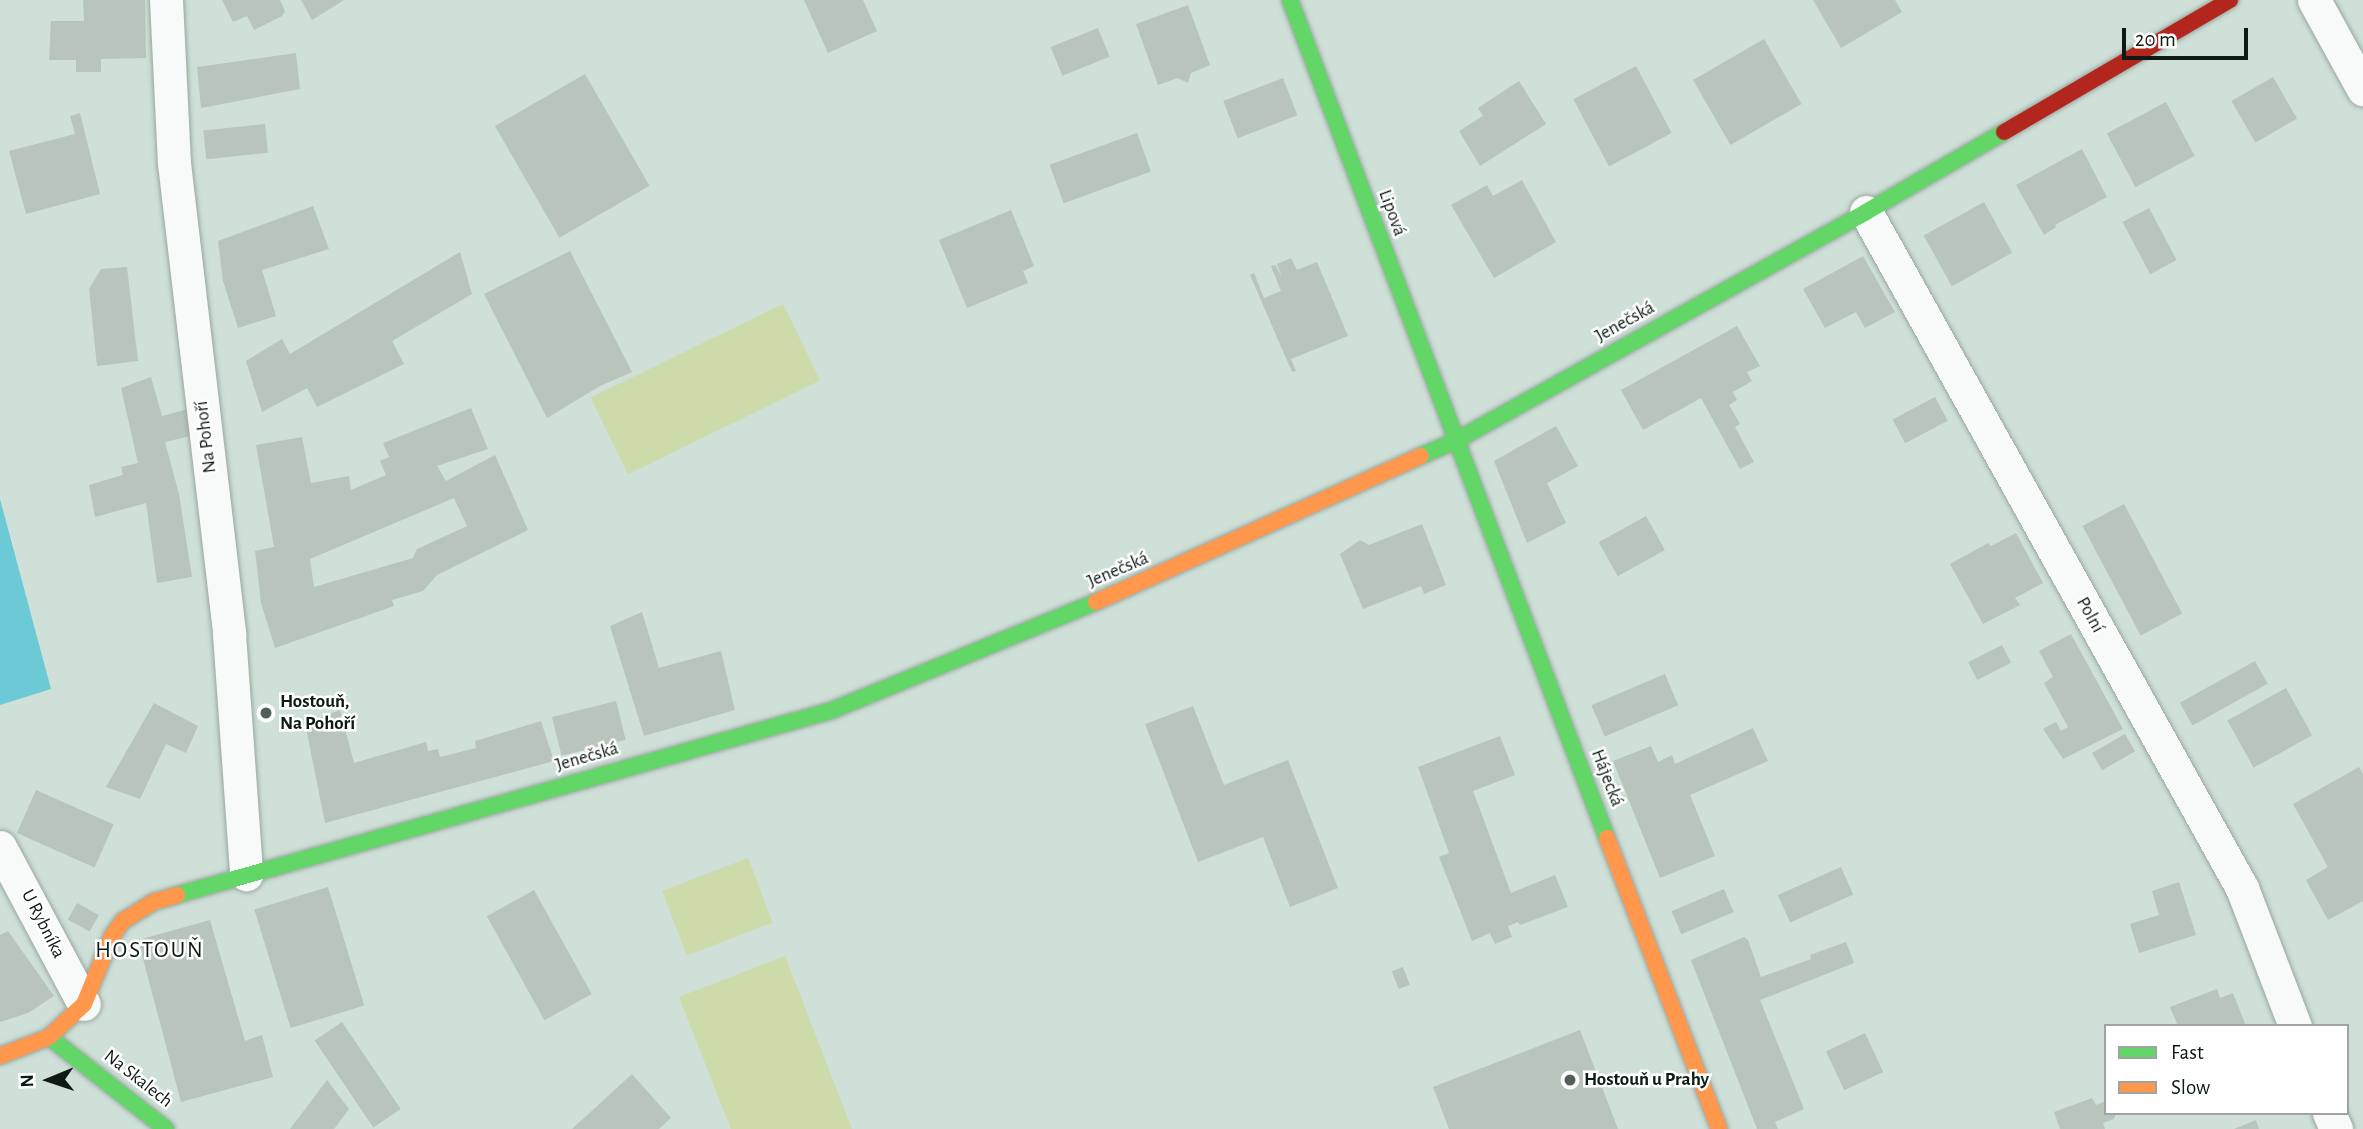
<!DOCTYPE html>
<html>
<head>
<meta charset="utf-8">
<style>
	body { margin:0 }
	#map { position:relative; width:2363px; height:1129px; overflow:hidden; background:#cee0d7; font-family:"Alegreya Sans",sans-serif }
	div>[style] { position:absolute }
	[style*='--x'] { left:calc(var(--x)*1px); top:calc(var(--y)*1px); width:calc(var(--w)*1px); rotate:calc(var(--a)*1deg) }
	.green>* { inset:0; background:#cddaa9; transform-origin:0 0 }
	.water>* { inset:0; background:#6bcad6 }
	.building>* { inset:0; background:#b9c4bc; transform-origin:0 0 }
	.roads { filter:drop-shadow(0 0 2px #99a69f) drop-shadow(0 0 2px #99a69f) }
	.street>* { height:33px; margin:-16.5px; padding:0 16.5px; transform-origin:16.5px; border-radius:16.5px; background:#f8faf9 }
	.fast>* { height:16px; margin:-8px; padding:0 8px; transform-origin:8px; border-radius:8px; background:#63d668 }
	.slow>* { height:16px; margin:-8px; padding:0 8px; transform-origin:8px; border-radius:8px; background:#ff974d }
	.jam>* { height:16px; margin:-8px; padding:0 8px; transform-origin:8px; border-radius:8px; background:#b3261e }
	.dots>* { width:19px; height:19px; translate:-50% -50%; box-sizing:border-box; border:4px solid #fff; border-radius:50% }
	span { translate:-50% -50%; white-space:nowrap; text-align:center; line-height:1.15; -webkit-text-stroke:5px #fff; paint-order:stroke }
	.street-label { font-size:19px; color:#0e1a14 }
	.poi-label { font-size:19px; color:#0e1a14; font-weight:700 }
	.left { translate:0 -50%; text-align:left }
	.quarter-label { font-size:23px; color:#0e1a14; letter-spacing:2px }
	.legend { position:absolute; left:2104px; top:1024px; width:245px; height:91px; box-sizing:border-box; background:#fff; border:2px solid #9fa3a1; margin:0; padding:9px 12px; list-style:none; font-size:21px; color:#0e1a14 }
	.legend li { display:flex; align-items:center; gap:14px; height:35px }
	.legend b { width:35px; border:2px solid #9fa3a1 }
	.north { position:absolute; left:14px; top:1045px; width:70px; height:70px; -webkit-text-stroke:5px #fff; paint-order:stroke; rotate:268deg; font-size:19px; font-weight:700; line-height:28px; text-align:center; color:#0e1a14 }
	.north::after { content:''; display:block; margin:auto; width:24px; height:32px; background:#0e1a14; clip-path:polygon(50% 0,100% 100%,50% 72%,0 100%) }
	.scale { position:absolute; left:2122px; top:28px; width:126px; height:32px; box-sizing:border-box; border:4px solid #0e1a14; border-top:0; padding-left:9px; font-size:21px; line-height:24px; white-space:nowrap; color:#0e1a14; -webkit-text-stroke:5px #fff; paint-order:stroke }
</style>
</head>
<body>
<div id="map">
	<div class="green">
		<div style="left:783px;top:304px;width:85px;height:214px;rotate:64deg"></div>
		<div style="left:748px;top:858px;width:69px;height:92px;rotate:69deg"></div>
		<div style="clip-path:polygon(785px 956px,852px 1129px,731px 1129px,679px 997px)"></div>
	</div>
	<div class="water">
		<div style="clip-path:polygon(0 499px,51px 689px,0 705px)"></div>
	</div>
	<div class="building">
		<div style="clip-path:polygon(83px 0,145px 0,146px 58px,101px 59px,101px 72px,76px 72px,76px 60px,49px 60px,51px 21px,84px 21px)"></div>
		<div style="clip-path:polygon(222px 0,280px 0,285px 11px,282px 16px,254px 30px,247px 16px,233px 22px)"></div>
		<div style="clip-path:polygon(301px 0,344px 0,312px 20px)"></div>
		<div style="clip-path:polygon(804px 0,863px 0,877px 31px,828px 53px)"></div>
		<div style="clip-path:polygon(1813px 0,1895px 0,1902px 12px,1841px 48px)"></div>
		<div style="clip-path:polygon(1188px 5px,1210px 65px,1191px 73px,1188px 83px,1178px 78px,1158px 85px,1136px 24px)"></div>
		<div style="left:1098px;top:28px;width:31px;height:51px;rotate:68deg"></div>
		<div style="left:1764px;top:39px;width:75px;height:82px;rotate:60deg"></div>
		<div style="clip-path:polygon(296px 53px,300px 89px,201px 108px,197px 67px)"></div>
		<div style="left:1636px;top:66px;width:76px;height:71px;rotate:62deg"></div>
		<div style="left:585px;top:74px;width:129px;height:104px;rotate:60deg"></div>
		<div style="left:2273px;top:77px;width:48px;height:48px;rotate:60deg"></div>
		<div style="left:1283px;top:78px;width:40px;height:64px;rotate:69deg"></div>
		<div style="clip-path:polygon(1519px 81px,1546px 124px,1480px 166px,1459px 131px,1483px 116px,1478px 108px)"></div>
		<div style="left:2166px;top:102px;width:61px;height:67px;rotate:62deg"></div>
		<div style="clip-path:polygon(80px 113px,100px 194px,26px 214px,9px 151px,75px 134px,70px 116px)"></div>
		<div style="left:265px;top:124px;width:29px;height:62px;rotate:84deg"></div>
		<div style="left:1137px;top:133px;width:41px;height:93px;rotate:70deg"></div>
		<div style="clip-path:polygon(2082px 149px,2107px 197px,2055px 225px,2056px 227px,2044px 235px,2016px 185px)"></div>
		<div style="clip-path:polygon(1522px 180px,1556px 242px,1494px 278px,1451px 205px,1487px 185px,1493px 196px)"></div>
		<div style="left:1984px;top:202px;width:58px;height:69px;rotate:61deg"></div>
		<div style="clip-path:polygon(313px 206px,329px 249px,262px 270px,276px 316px,238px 328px,223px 281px,218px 241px)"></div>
		<div style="left:2149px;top:208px;width:59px;height:30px;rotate:62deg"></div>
		<div style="clip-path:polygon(1011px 210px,1034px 266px,1023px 271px,1028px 283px,967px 308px,939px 240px)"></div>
		<div style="clip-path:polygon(570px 251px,632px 372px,600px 386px,547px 418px,484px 294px)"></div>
		<div style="clip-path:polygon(460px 252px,472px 294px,392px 341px,404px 364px,317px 407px,307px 388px,262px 412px,246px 361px,282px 339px,290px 354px)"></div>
		<div style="clip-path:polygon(1863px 256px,1895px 312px,1865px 328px,1856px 312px,1825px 328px,1803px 289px)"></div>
		<div style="clip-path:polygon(1291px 258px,1297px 270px,1317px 262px,1348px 336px,1291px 359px,1296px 371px,1292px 372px,1250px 275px,1254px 273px,1264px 298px,1281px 291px,1271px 266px,1275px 265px,1282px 277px,1277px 264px)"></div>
		<div style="clip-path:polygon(127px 267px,138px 361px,97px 366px,89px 289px,101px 269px)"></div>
		<div style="clip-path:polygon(1737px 326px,1760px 366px,1747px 372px,1752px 381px,1733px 392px,1737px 400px,1729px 405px,1740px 424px,1735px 427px,1754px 462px,1740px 469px,1701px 398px,1643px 430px,1621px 390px)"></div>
		<div style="clip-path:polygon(151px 377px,162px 416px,188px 409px,195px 435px,165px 442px,179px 494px,192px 577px,157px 583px,146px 503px,95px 517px,89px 485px,123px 475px,121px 467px,138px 463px,121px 388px)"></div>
		<div style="left:1935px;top:397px;width:27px;height:48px;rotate:62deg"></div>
		<div style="clip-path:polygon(evenodd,471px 408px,488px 449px,437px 466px,446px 481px,495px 455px,528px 530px,437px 575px,423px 591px,392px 600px,394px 606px,275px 648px,261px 603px,255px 551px,274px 547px,256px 445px,302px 437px,311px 483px,349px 476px,351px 490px,386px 475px,380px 461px,389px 457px,383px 443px,471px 408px,454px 498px,467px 526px,417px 549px,413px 558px,314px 587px,310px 559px,454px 498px)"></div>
		<div style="clip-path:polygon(1556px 426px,1578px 466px,1547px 483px,1566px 523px,1527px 543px,1494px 461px)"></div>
		<div style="left:2124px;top:504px;width:124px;height:47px;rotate:62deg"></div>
		<div style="left:1646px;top:516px;width:39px;height:54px;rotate:61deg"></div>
		<div style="clip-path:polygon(1422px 524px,1446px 585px,1424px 594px,1421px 586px,1363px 609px,1340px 554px,1360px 540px,1369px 545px)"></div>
		<div style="clip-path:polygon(2016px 533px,2043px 583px,2015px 598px,2020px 605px,1983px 624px,1950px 564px,1988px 543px,1991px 546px)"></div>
		<div style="clip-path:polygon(642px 612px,659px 668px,721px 651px,735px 710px,644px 736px,610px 626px)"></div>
		<div style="clip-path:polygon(2071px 634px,2123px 729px,2063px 759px,2043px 729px,2056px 722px,2061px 731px,2068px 727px,2044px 683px,2053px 677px,2039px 651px)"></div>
		<div style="left:2002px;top:645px;width:20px;height:38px;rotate:63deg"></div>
		<div style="left:2255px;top:661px;width:26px;height:86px;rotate:61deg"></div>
		<div style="left:1665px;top:674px;width:34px;height:80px;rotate:67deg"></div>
		<div style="left:2286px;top:688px;width:54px;height:67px;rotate:61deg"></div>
		<div style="left:616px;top:701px;width:40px;height:66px;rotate:76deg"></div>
		<div style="clip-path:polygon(154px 703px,198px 726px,186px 753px,166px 744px,140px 799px,106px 787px)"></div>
		<div style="clip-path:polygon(1193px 706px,1224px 785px,1288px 760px,1338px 888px,1290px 907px,1263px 837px,1198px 862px,1145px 724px)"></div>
		<div style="clip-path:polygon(340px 710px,354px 763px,426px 742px,428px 751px,438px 749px,440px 757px,476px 748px,475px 741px,541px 721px,554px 761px,325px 823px,305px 723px)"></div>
		<div style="clip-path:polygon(1753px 728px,1768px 761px,1690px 795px,1715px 856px,1660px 878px,1613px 761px,1651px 746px,1658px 762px,1672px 755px,1675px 764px)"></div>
		<div style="left:2125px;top:734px;width:20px;height:38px;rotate:60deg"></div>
		<div style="clip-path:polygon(1500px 736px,1515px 775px,1473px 791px,1511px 893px,1555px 875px,1568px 907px,1520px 925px,1518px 922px,1508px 926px,1512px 937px,1495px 944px,1490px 933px,1472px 941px,1439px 857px,1449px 853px,1418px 767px)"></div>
		<div style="clip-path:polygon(2359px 767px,2363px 774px,2363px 901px,2328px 920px,2306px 880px,2328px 867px,2293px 804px)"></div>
		<div style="left:36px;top:790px;width:85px;height:47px;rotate:24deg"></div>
		<div style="left:1841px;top:867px;width:30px;height:69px;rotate:66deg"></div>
		<div style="clip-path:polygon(2179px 882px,2196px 935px,2139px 953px,2130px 924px,2159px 915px,2152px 891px)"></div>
		<div style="left:328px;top:887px;width:124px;height:77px;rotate:73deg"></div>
		<div style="left:1724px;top:889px;width:25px;height:57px;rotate:67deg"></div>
		<div style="left:534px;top:890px;width:119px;height:54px;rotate:61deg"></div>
		<div style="left:77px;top:903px;width:25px;height:19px;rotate:29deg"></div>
		<div style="clip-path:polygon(210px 920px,245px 1041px,262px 1035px,273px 1077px,181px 1102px,138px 940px)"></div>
		<div style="clip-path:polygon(8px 931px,54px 996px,28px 1013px,0 1022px,0 935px)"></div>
		<div style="clip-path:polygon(1744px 937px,1748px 940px,1761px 977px,1811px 959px,1810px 955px,1846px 942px,1854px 963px,1760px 1000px,1804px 1109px,1775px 1122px,1778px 1129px,1757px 1129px,1691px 960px)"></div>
		<div style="left:1403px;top:967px;width:19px;height:12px;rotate:69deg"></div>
		<div style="clip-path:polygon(2217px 989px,2220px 998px,2233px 993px,2246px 1026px,2178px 1026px,2170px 1007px)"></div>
		<div style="left:342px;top:1022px;width:105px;height:33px;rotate:56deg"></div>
		<div style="clip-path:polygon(1580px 1030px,1618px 1129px,1449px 1129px,1433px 1087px)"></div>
		<div style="left:1865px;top:1033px;width:43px;height:43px;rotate:65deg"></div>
		<div style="clip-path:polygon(632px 1074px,671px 1118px,659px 1129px,572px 1129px)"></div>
		<div style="clip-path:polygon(327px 1080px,349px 1109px,334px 1129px,290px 1129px)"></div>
		<div style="clip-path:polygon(2092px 1098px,2096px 1105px,2106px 1101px,2106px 1113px,2116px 1113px,2114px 1119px,2103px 1123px,2105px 1129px,2060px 1129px,2054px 1112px)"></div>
		<div style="clip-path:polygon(2256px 1120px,2259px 1129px,2234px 1129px)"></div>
	</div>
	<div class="roads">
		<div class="street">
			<div style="--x:166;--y:0;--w:163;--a:87.2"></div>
			<div style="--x:174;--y:163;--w:474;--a:83.3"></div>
			<div style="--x:229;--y:634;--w:241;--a:85.9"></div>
			<div style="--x:2314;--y:0;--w:102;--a:61.2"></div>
			<div style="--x:1866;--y:212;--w:774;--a:60.92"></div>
			<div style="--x:2242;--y:888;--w:148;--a:69"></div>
			<div style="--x:0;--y:847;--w:178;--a:61.9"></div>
			<div style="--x:2329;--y:1113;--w:17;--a:66"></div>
		</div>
		<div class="fast">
			<div style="--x:1290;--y:0;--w:896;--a:69.28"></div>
			<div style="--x:1421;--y:456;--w:37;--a:-24"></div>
			<div style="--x:1455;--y:441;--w:470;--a:-29.1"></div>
			<div style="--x:1866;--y:212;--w:160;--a:-30.1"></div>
			<div style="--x:177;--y:895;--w:678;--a:-15.74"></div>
			<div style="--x:830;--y:711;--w:287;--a:-22.3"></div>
			<div style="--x:49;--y:1037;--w:149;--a:38.2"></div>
		</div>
		<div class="slow">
			<div style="--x:1096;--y:602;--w:356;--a:-24.2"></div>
			<div style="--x:1607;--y:838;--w:312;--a:68.9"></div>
			<div style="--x:0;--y:1056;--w:53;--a:-21.2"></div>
			<div style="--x:49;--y:1037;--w:48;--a:-43.3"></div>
			<div style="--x:84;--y:1004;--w:74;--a:-67.6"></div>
			<div style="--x:112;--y:936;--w:19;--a:-54"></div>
			<div style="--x:123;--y:921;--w:36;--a:-32"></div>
			<div style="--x:153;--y:902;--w:25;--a:-16"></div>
		</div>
		<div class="jam">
			<div style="--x:2004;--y:132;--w:262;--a:-30.3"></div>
		</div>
	</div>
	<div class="dots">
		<div style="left:266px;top:713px;background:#515f58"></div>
		<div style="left:1570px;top:1080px;background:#515f58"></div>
	</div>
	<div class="street-label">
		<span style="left:1392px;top:213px;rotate:70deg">Lipová</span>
		<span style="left:1625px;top:322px;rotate:-29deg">Jenečská</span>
		<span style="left:206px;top:437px;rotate:-97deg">Na Pohoří</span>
		<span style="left:1118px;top:570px;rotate:-23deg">Jenečská</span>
		<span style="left:2090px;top:615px;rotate:61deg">Polní</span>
		<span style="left:587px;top:757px;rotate:-16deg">Jenečská</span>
		<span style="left:1607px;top:778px;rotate:69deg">Hájecká</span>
		<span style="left:43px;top:924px;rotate:63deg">U Rybníka</span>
		<span style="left:138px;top:1079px;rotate:38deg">Na Skalech</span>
	</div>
	<div class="poi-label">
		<span class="left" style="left:280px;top:713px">Hostouň,<br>Na Pohoří</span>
		<span class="left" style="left:1584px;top:1080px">Hostouň u Prahy</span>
	</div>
	<div class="quarter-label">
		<span style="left:150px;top:951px">HOSTOUŇ</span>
	</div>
	<ul class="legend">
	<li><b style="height:9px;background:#63d668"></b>Fast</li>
	<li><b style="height:9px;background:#ff974d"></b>Slow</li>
	</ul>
	<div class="north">N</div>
	<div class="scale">20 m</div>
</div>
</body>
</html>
